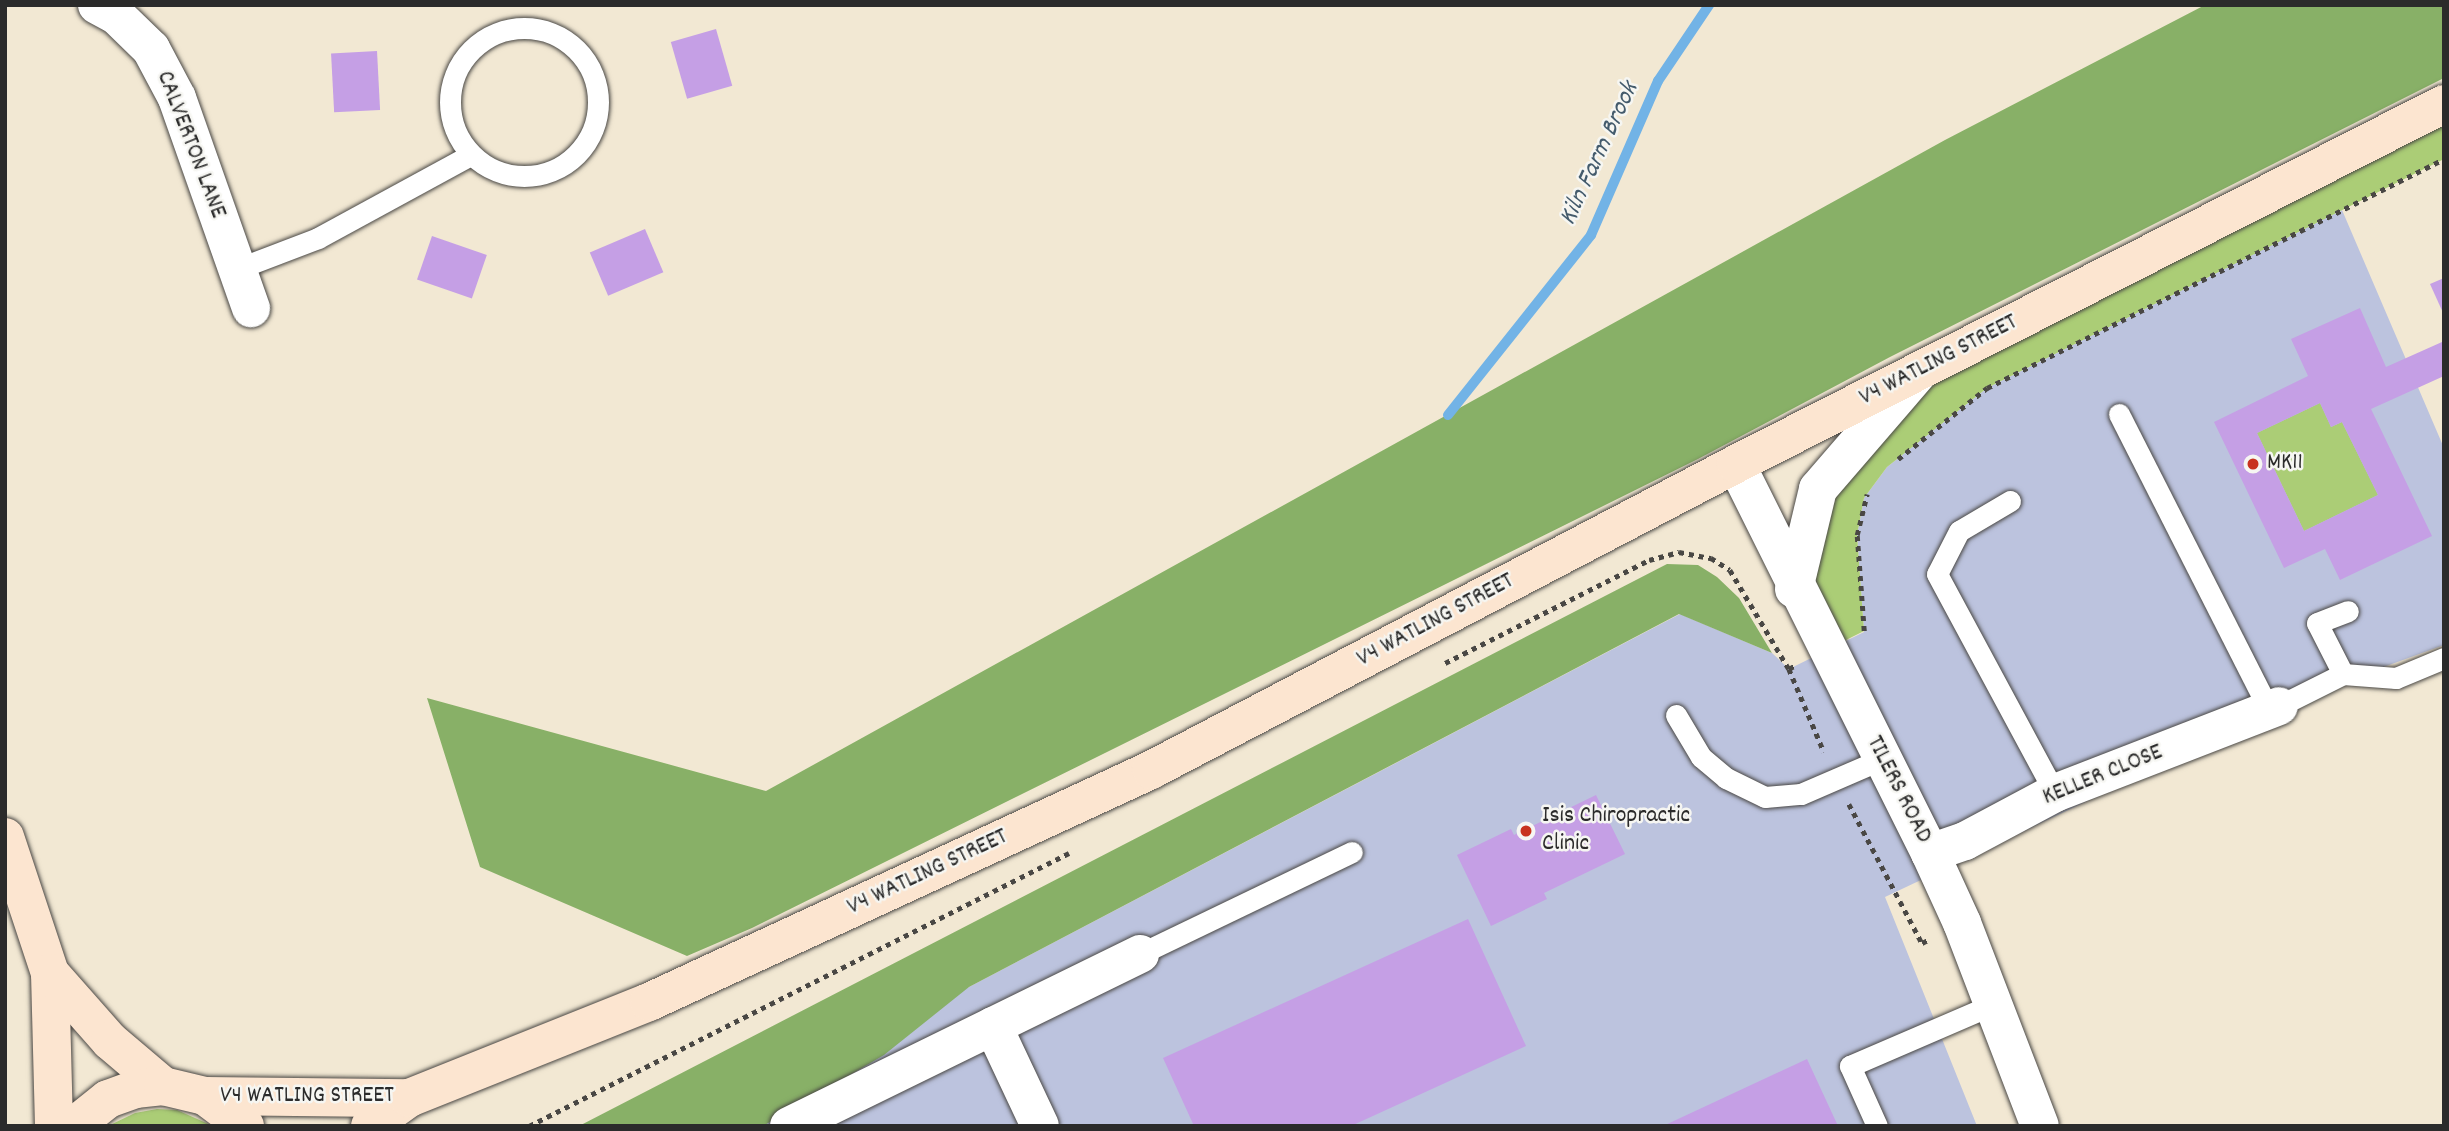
<!DOCTYPE html>
<html>
<head>
<meta charset="utf-8">
<style>
	body { margin:0 }
	#map { position:relative; width:2449px; height:1131px; overflow:hidden; background:#f2e8d3; font-family:Dekko,sans-serif }
	div>[style] { position:absolute }
	[style*='--x'] { left:calc(var(--x)*1px); top:calc(var(--y)*1px); width:calc(var(--w)*1px); rotate:calc(var(--a)*1deg) }
	.industrial>* { inset:0; background:#bcc3de }
	.green>* { inset:0; background:#abcd76 }
	.forest>* { inset:0; background:#88b067 }
	.stream>* { height:10px; margin:-5px; padding:0 5px; transform-origin:5px; border-radius:5px; background:#72b3e6 }
	.building>* { inset:0; background:#c59fe5; transform-origin:0 0 }
	.path>* { height:4.5px; margin-top:-2.25px; transform-origin:0; background:repeating-linear-gradient(90deg,#494744 0 5px,transparent 0 10px) }
	.roads { filter:drop-shadow(0 0 2px #494744) drop-shadow(0 0 2px #494744) }
	.lane>* { height:21px; margin:-10.5px; padding:0 10.5px; transform-origin:10.5px; border-radius:10.5px; background:#fff }
	.lane>.ring { margin:-10.5px; padding:0; box-sizing:content-box; background:none; border:21px solid #fff; border-radius:50% }
	.street>* { height:38px; margin:-19px; padding:0 19px; transform-origin:19px; border-radius:19px; background:#fff }
	.secondary>* { height:38px; margin:-19px; padding:0 19px; transform-origin:19px; border-radius:19px; background:#fce5d0 }
	.dots>* { width:19px; height:19px; translate:-50% -50%; box-sizing:border-box; border:4px solid #f6f6f2; border-radius:50% }
	span { translate:-50% -50%; white-space:nowrap; text-align:center; line-height:1.15; -webkit-text-stroke:5px #f6f6f2; paint-order:stroke }
	.street-label { font-size:24px; color:#2b2b2b }
	.poi-label { font-size:24px; color:#2b2b2b }
	.left { translate:0 -50%; text-align:left }
	.water-label { font-size:26px; color:#445b6c; font-style:italic }
	.frame { position:absolute; inset:0; border:7px solid #2b2b2b; pointer-events:none }
</style>
</head>
<body>
<div id="map">
	<div class="industrial">
		<div style="clip-path:polygon(2342px 210px,2444px 448px,2444px 645px,2326px 688px,1885px 897px,1977px 1126px,642px 1126px,969px 987px,1680px 614px,1772px 653px,1789px 669px,1864px 632px,1857px 535px,1864px 498px,1887px 467px,1987px 388px)"></div>
	</div>
	<div class="green">
		<div style="clip-path:polygon(2444px 110px,2444px 159px,1987px 388px,1887px 467px,1864px 498px,1857px 535px,1864px 631px,1826px 650px,1795px 589px,1818px 489px,1919px 372px)"></div>
		<div style="clip-path:polygon(2320px 403px,2331px 427px,2342px 422px,2378px 495px,2304px 531px,2257px 433px)"></div>
		<div style="clip-path:polygon(157px 1109px,177px 1110px,213px 1126px,108px 1126px,135px 1113px)"></div>
	</div>
	<div class="forest">
		<div style="clip-path:polygon(2205px 5px,2444px 5px,2444px 78px,1890px 357px,1698px 459px,752px 928px,687px 956px,480px 867px,427px 698px,766px 791px,1945px 140px)"></div>
		<div style="clip-path:polygon(1667px 564px,1698px 565px,1717px 577px,1739px 598px,1772px 653px,1679px 614px,969px 987px,884px 1055px,763px 1126px,579px 1126px)"></div>
	</div>
	<div class="stream">
		<div style="--x:1448;--y:415;--w:230;--a:-51.5"></div>
		<div style="--x:1591;--y:235;--w:168;--a:-66.5"></div>
		<div style="--x:1658;--y:81;--w:92;--a:-56.1"></div>
	</div>
	<div class="building">
		<div style="left:716px;top:29px;width:59px;height:47px;rotate:74deg"></div>
		<div style="left:377px;top:51px;width:59px;height:46px;rotate:87deg"></div>
		<div style="left:645px;top:229px;width:47px;height:60px;rotate:67deg"></div>
		<div style="left:432px;top:236px;width:58px;height:46px;rotate:19deg"></div>
		<div style="clip-path:polygon(2444px 278px,2444px 315px,2430px 284px)"></div>
		<div style="clip-path:polygon(evenodd,2360px 308px,2386px 367px,2442px 342px,2444px 376px,2371px 409px,2432px 536px,2340px 580px,2325px 549px,2284px 568px,2214px 422px,2308px 376px,2291px 339px,2360px 308px,2320px 403px,2331px 427px,2342px 422px,2378px 495px,2304px 531px,2257px 433px,2320px 403px)"></div>
		<div style="clip-path:polygon(1596px 795px,1625px 854px,1544px 893px,1547px 899px,1491px 926px,1457px 855px,1511px 829px,1514px 835px)"></div>
		<div style="clip-path:polygon(1468px 919px,1526px 1046px,1351px 1126px,1194px 1126px,1163px 1058px)"></div>
		<div style="clip-path:polygon(1807px 1059px,1838px 1126px,1663px 1126px)"></div>
	</div>
	<div class="path">
		<div style="--x:1898;--y:459;--w:114;--a:-38.6"></div>
		<div style="--x:1987;--y:388;--w:511;--a:-26.62"></div>
		<div style="--x:1864;--y:631;--w:96;--a:-94.2"></div>
		<div style="--x:1857;--y:535;--w:42;--a:-76.3"></div>
		<div style="--x:1445;--y:663;--w:229;--a:-26.8"></div>
		<div style="--x:1649;--y:560;--w:31;--a:-15"></div>
		<div style="--x:1679;--y:552;--w:33;--a:11"></div>
		<div style="--x:1711;--y:558;--w:22;--a:32"></div>
		<div style="--x:1730;--y:570;--w:115;--a:59.2"></div>
		<div style="--x:1789;--y:669;--w:6;--a:-31"></div>
		<div style="--x:1789;--y:669;--w:90;--a:67.1"></div>
		<div style="--x:1849;--y:804;--w:157;--a:62.3"></div>
		<div style="--x:1922;--y:943;--w:9;--a:-27"></div>
		<div style="--x:529;--y:1126;--w:605;--a:-26.82"></div>
	</div>
	<div class="roads">
		<div class="lane">
			<div class="ring" style="left:450px;top:28px;width:127px;height:127px"></div>
			<div style="--x:237;--y:269;--w:87;--a:-20.9"></div>
			<div style="--x:318;--y:238;--w:173;--a:-28.6"></div>
			<div style="--x:2119;--y:414;--w:332;--a:63.1"></div>
			<div style="--x:2010;--y:501;--w:59;--a:149.5"></div>
			<div style="--x:1959;--y:531;--w:48;--a:117.1"></div>
			<div style="--x:1937;--y:574;--w:249;--a:61.7"></div>
			<div style="--x:2343;--y:674;--w:53;--a:4.3"></div>
			<div style="--x:2396;--y:678;--w:52;--a:-22.6"></div>
			<div style="--x:2279;--y:706;--w:72;--a:-26.6"></div>
			<div style="--x:2343;--y:674;--w:57;--a:-117"></div>
			<div style="--x:2317;--y:623;--w:33;--a:-21"></div>
			<div style="--x:1676;--y:715;--w:49;--a:59.2"></div>
			<div style="--x:1701;--y:757;--w:33;--a:40"></div>
			<div style="--x:1726;--y:778;--w:43;--a:26"></div>
			<div style="--x:1765;--y:797;--w:36;--a:-5"></div>
			<div style="--x:1801;--y:794;--w:88;--a:-23.4"></div>
			<div style="--x:1140;--y:954;--w:235;--a:-25.7"></div>
			<div style="--x:1877;--y:1126;--w:66;--a:-114.2"></div>
			<div style="--x:1850;--y:1066;--w:157;--a:-23.3"></div>
		</div>
		<div class="street">
			<div style="--x:97;--y:5;--w:21;--a:28"></div>
			<div style="--x:116;--y:15;--w:49;--a:44.2"></div>
			<div style="--x:151;--y:49;--w:55;--a:62"></div>
			<div style="--x:177;--y:98;--w:223;--a:70.6"></div>
			<div style="--x:1736;--y:464;--w:435;--a:63.5"></div>
			<div style="--x:1930;--y:853;--w:77;--a:65.4"></div>
			<div style="--x:1962;--y:923;--w:217;--a:69"></div>
			<div style="--x:1794;--y:589;--w:103;--a:-76.5"></div>
			<div style="--x:1818;--y:489;--w:155;--a:-49.2"></div>
			<div style="--x:1930;--y:853;--w:37;--a:-19"></div>
			<div style="--x:1965;--y:841;--w:102;--a:-28.1"></div>
			<div style="--x:2055;--y:793;--w:240;--a:-21.2"></div>
			<div style="--x:993;--y:1026;--w:110;--a:64.8"></div>
			<div style="--x:789;--y:1126;--w:391;--a:-26.1"></div>
		</div>
		<div class="secondary">
			<div style="--x:5;--y:837;--w:143;--a:71.7"></div>
			<div style="--x:50;--y:973;--w:153;--a:88.5"></div>
			<div style="--x:50;--y:973;--w:91;--a:48.6"></div>
			<div style="--x:110;--y:1041;--w:70;--a:40.3"></div>
			<div style="--x:205;--y:1096;--w:204;--a:0.6"></div>
			<div style="--x:74;--y:1126;--w:43;--a:-38.5"></div>
			<div style="--x:108;--y:1099;--w:29;--a:-20"></div>
			<div style="--x:135;--y:1089;--w:28;--a:-6"></div>
			<div style="--x:163;--y:1086;--w:43;--a:13.4"></div>
			<div style="--x:205;--y:1096;--w:50;--a:36.9"></div>
			<div style="--x:370;--y:1126;--w:48;--a:-35.7"></div>
			<div style="--x:409;--y:1098;--w:258;--a:-21.8"></div>
			<div style="--x:649;--y:1002;--w:553;--a:-24.8"></div>
			<div style="--x:1151;--y:770;--w:660;--a:-27.61"></div>
			<div style="--x:1736;--y:464;--w:794;--a:-26.95"></div>
		</div>
	</div>
	<div class="dots">
		<div style="left:2253px;top:464px;background:#c8321e"></div>
		<div style="left:1526px;top:831px;background:#c8321e"></div>
	</div>
	<div class="street-label">
		<span style="left:190px;top:145px;rotate:69deg">CALVERTON LANE</span>
		<span style="left:1939px;top:361px;rotate:-27deg">V4 WATLING STREET</span>
		<span style="left:1436px;top:621px;rotate:-28deg">V4 WATLING STREET</span>
		<span style="left:2103px;top:776px;rotate:-22deg">KELLER CLOSE</span>
		<span style="left:1898px;top:790px;rotate:63deg">TILERS ROAD</span>
		<span style="left:928px;top:873px;rotate:-25deg">V4 WATLING STREET</span>
		<span style="left:307px;top:1097px">V4 WATLING STREET</span>
	</div>
	<div class="poi-label">
		<span class="left" style="left:2267px;top:464px">MK11</span>
		<span class="left" style="left:1542px;top:831px">Isis Chiropractic<br>Clinic</span>
	</div>
	<div class="water-label">
		<span style="left:1600px;top:154px;rotate:-65deg">Kiln Farm Brook</span>
	</div>
	<div class="frame"></div>
</div>
</body>
</html>
